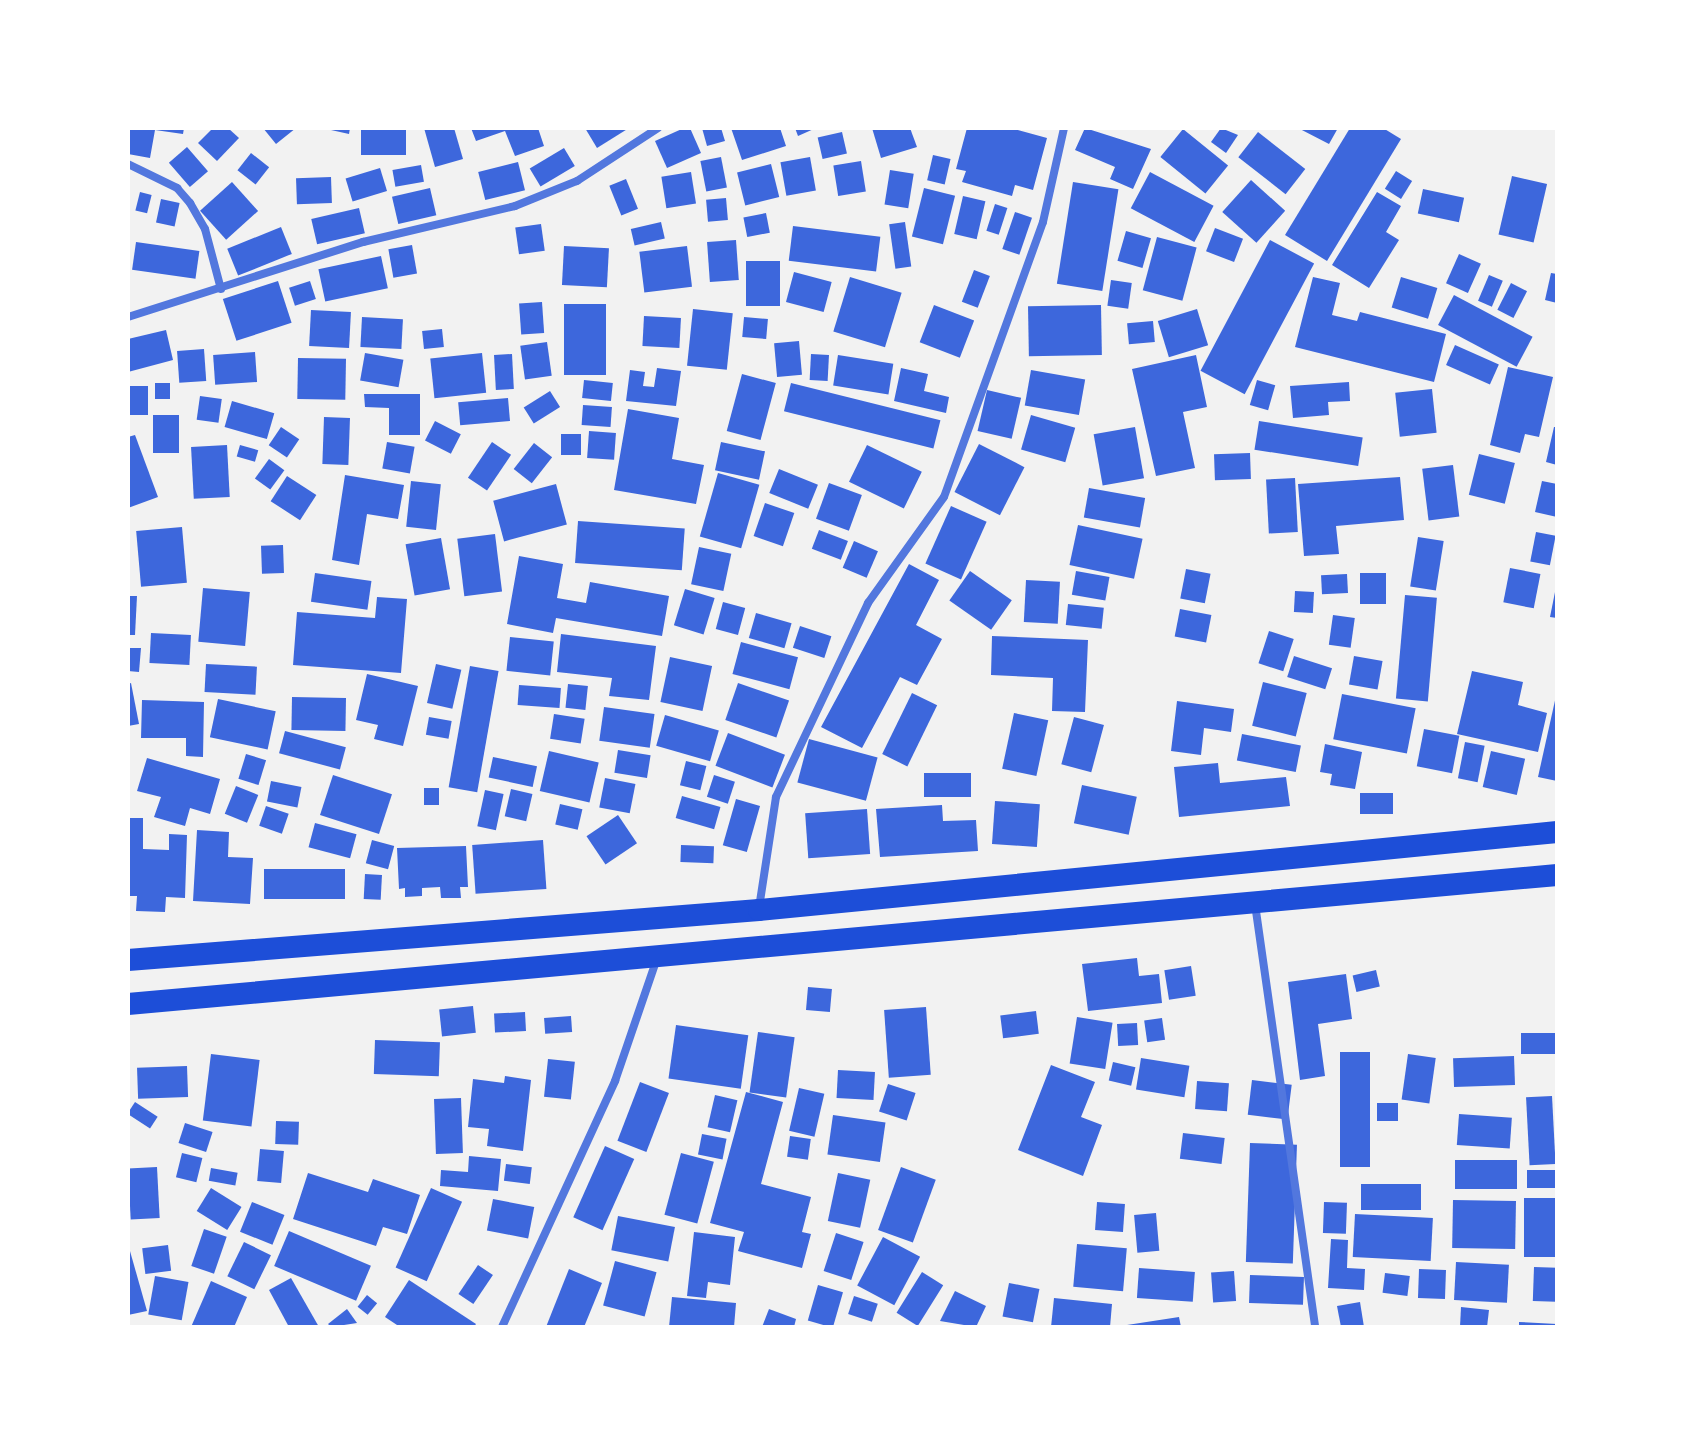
<!DOCTYPE html>
<html>
<head>
<meta charset="utf-8">
<style>
	body { margin:0 }
	#map { position:relative; width:1685px; height:1455px; overflow:hidden; background:#f2f2f2; font-family:"Golos Text",sans-serif }
	div>[style] { position:absolute }
	[style*='--x'] { left:calc(var(--x)*1px); top:calc(var(--y)*1px); width:calc(var(--w)*1px); rotate:calc(var(--a)*1deg) }
	.building>* { inset:0; background:#3d67dc; transform-origin:0 0 }
	.minor>* { height:8px; margin:-4px; padding:0 4px; transform-origin:4px; border-radius:4px; background:#5277de }
	.trunk>* { height:22px; margin:-11px; padding:0 11px; transform-origin:11px; border-radius:11px; background:#1d4ed8 }
	span { translate:-50% -50%; white-space:nowrap; text-align:center; line-height:1.15; -webkit-text-stroke:6px #fff; paint-order:stroke }
	.frame { position:absolute; inset:0; border:130px solid #fff; pointer-events:none }
</style>
</head>
<body>
<div id="map">
	<div class="building">
		<div style="clip-path:polygon(128px 128px,184px 128px,183px 134px,155px 130px,150px 158px,128px 154px)"></div>
		<div style="clip-path:polygon(213px 128px,228px 128px,239px 138px,217px 161px,198px 143px)"></div>
		<div style="clip-path:polygon(263px 128px,296px 128px,276px 144px)"></div>
		<div style="clip-path:polygon(322px 128px,350px 128px,349px 134px)"></div>
		<div style="left:361px;top:128px;width:45px;height:27px"></div>
		<div style="clip-path:polygon(424px 128px,454px 128px,463px 159px,435px 167px)"></div>
		<div style="clip-path:polygon(471px 128px,538px 128px,544px 146px,515px 156px,505px 131px,476px 141px)"></div>
		<div style="clip-path:polygon(585px 128px,629px 128px,597px 148px)"></div>
		<div style="clip-path:polygon(684px 128px,690px 128px,701px 153px,667px 168px,655px 141px)"></div>
		<div style="clip-path:polygon(702px 128px,721px 128px,725px 141px,707px 146px)"></div>
		<div style="clip-path:polygon(731px 128px,780px 128px,786px 146px,742px 160px)"></div>
		<div style="clip-path:polygon(795px 128px,816px 128px,798px 136px)"></div>
		<div style="clip-path:polygon(872px 128px,910px 128px,917px 147px,881px 158px)"></div>
		<div style="clip-path:polygon(967px 128px,1010px 128px,1047px 138px,1033px 190px,1015px 185px,1012px 196px,962px 182px,966px 171px,956px 169px)"></div>
		<div style="clip-path:polygon(1085px 128px,1151px 149px,1133px 189px,1110px 179px,1115px 167px,1075px 150px)"></div>
		<div style="clip-path:polygon(1221px 128px,1238px 135px,1226px 153px,1211px 142px)"></div>
		<div style="clip-path:polygon(1298px 128px,1338px 128px,1329px 144px)"></div>
		<div style="clip-path:polygon(1350px 128px,1383px 128px,1401px 139px,1327px 261px,1285px 235px)"></div>
		<div style="left:1183px;top:129px;width:58px;height:36px;rotate:39deg"></div>
		<div style="left:842px;top:132px;width:22px;height:25px;rotate:77deg"></div>
		<div style="left:1258px;top:132px;width:60px;height:32px;rotate:38deg"></div>
		<div style="left:187px;top:147px;width:32px;height:24px;rotate:49deg"></div>
		<div style="left:564px;top:148px;width:21px;height:40px;rotate:59deg"></div>
		<div style="left:251px;top:153px;width:23px;height:22px;rotate:38deg"></div>
		<div style="left:933px;top:155px;width:18px;height:26px;rotate:13deg"></div>
		<div style="left:721px;top:157px;width:31px;height:21px;rotate:79deg"></div>
		<div style="left:810px;top:157px;width:34px;height:30px;rotate:80deg"></div>
		<div style="left:861px;top:161px;width:31px;height:28px;rotate:81deg"></div>
		<div style="left:518px;top:162px;width:29px;height:41px;rotate:76deg"></div>
		<div style="left:771px;top:164px;width:34px;height:35px;rotate:76deg"></div>
		<div style="left:421px;top:165px;width:17px;height:29px;rotate:80deg"></div>
		<div style="left:380px;top:168px;width:24px;height:36px;rotate:73deg"></div>
		<div style="left:890px;top:170px;width:24px;height:35px;rotate:9deg"></div>
		<div style="left:1396px;top:171px;width:19px;height:21px;rotate:32deg"></div>
		<div style="left:691px;top:172px;width:32px;height:30px;rotate:81deg"></div>
		<div style="left:1150px;top:172px;width:72px;height:41px;rotate:28deg"></div>
		<div style="left:1512px;top:176px;width:36px;height:60px;rotate:13deg"></div>
		<div style="left:331px;top:177px;width:26px;height:35px;rotate:88deg"></div>
		<div style="left:626px;top:179px;width:32px;height:18px;rotate:68deg"></div>
		<div style="left:1251px;top:180px;width:46px;height:43px;rotate:42deg"></div>
		<div style="left:232px;top:182px;width:39px;height:43px;rotate:48deg"></div>
		<div style="left:1073px;top:182px;width:46px;height:103px;rotate:9deg"></div>
		<div style="left:430px;top:188px;width:28px;height:39px;rotate:77deg"></div>
		<div style="left:924px;top:188px;width:32px;height:50px;rotate:14deg"></div>
		<div style="left:1423px;top:189px;width:42px;height:25px;rotate:12deg"></div>
		<div style="left:140px;top:192px;width:12px;height:19px;rotate:14deg"></div>
		<div style="clip-path:polygon(1377px 192px,1401px 206px,1386px 232px,1399px 240px,1369px 288px,1332px 265px)"></div>
		<div style="left:963px;top:196px;width:23px;height:39px;rotate:13deg"></div>
		<div style="left:726px;top:198px;width:22px;height:20px;rotate:85deg"></div>
		<div style="left:161px;top:199px;width:19px;height:24px;rotate:12deg"></div>
		<div style="left:995px;top:204px;width:13px;height:28px;rotate:18deg"></div>
		<div style="left:359px;top:208px;width:26px;height:49px;rotate:77deg"></div>
		<div style="left:1015px;top:212px;width:18px;height:39px;rotate:19deg"></div>
		<div style="left:766px;top:213px;width:20px;height:23px;rotate:79deg"></div>
		<div style="left:661px;top:222px;width:17px;height:31px;rotate:77deg"></div>
		<div style="left:905px;top:222px;width:45px;height:16px;rotate:82deg"></div>
		<div style="left:541px;top:224px;width:27px;height:26px;rotate:82deg"></div>
		<div style="left:793px;top:226px;width:88px;height:35px;rotate:7deg"></div>
		<div style="left:281px;top:227px;width:29px;height:58px;rotate:68deg"></div>
		<div style="left:1215px;top:228px;width:30px;height:25px;rotate:21deg"></div>
		<div style="left:1126px;top:231px;width:26px;height:31px;rotate:16deg"></div>
		<div style="left:1157px;top:237px;width:41px;height:55px;rotate:15deg"></div>
		<div style="left:736px;top:240px;width:40px;height:29px;rotate:86deg"></div>
		<div style="left:1270px;top:240px;width:50px;height:148px;rotate:28deg"></div>
		<div style="left:136px;top:242px;width:64px;height:28px;rotate:8deg"></div>
		<div style="left:412px;top:245px;width:29px;height:24px;rotate:80deg"></div>
		<div style="left:564px;top:246px;width:45px;height:39px;rotate:3deg"></div>
		<div style="left:687px;top:246px;width:41px;height:48px;rotate:83deg"></div>
		<div style="left:1459px;top:254px;width:24px;height:32px;rotate:24deg"></div>
		<div style="left:381px;top:256px;width:33px;height:64px;rotate:78deg"></div>
		<div style="left:746px;top:261px;width:34px;height:45px"></div>
		<div style="left:974px;top:270px;width:17px;height:34px;rotate:21deg"></div>
		<div style="left:794px;top:272px;width:39px;height:31px;rotate:15deg"></div>
		<div style="clip-path:polygon(1551px 273px,1557px 274px,1557px 303px,1545px 300px)"></div>
		<div style="left:1489px;top:275px;width:15px;height:28px;rotate:23deg"></div>
		<div style="left:850px;top:277px;width:54px;height:57px;rotate:17deg"></div>
		<div style="clip-path:polygon(1313px 277px,1340px 283px,1332px 315px,1357px 321px,1360px 312px,1446px 334px,1434px 382px,1295px 347px)"></div>
		<div style="left:1401px;top:277px;width:38px;height:32px;rotate:17deg"></div>
		<div style="left:1111px;top:280px;width:21px;height:26px;rotate:8deg"></div>
		<div style="left:278px;top:281px;width:44px;height:58px;rotate:72deg"></div>
		<div style="left:310px;top:281px;width:19px;height:22px;rotate:72deg"></div>
		<div style="left:1511px;top:283px;width:18px;height:30px;rotate:27deg"></div>
		<div style="left:1454px;top:295px;width:89px;height:34px;rotate:28deg"></div>
		<div style="left:542px;top:302px;width:31px;height:23px;rotate:86deg"></div>
		<div style="left:564px;top:304px;width:42px;height:71px"></div>
		<div style="left:934px;top:305px;width:43px;height:40px;rotate:21deg"></div>
		<div style="left:1101px;top:305px;width:50px;height:73px;rotate:89deg"></div>
		<div style="left:693px;top:309px;width:40px;height:57px;rotate:6deg"></div>
		<div style="left:1197px;top:309px;width:38px;height:41px;rotate:73deg"></div>
		<div style="left:311px;top:310px;width:40px;height:36px;rotate:3deg"></div>
		<div style="left:644px;top:316px;width:37px;height:30px;rotate:3deg"></div>
		<div style="left:362px;top:317px;width:41px;height:30px;rotate:3deg"></div>
		<div style="left:744px;top:317px;width:24px;height:20px;rotate:5deg"></div>
		<div style="left:1153px;top:321px;width:21px;height:26px;rotate:85deg"></div>
		<div style="left:442px;top:329px;width:18px;height:20px;rotate:84deg"></div>
		<div style="clip-path:polygon(166px 330px,173px 360px,128px 372px,128px 339px)"></div>
		<div style="left:799px;top:341px;width:34px;height:25px;rotate:85deg"></div>
		<div style="left:547px;top:342px;width:34px;height:27px;rotate:82deg"></div>
		<div style="left:1455px;top:345px;width:48px;height:22px;rotate:24deg"></div>
		<div style="left:204px;top:349px;width:32px;height:27px;rotate:86deg"></div>
		<div style="left:255px;top:352px;width:30px;height:42px;rotate:86deg"></div>
		<div style="left:365px;top:353px;width:39px;height:28px;rotate:10deg"></div>
		<div style="left:482px;top:353px;width:40px;height:52px;rotate:84deg"></div>
		<div style="left:512px;top:354px;width:35px;height:18px;rotate:87deg"></div>
		<div style="left:811px;top:354px;width:18px;height:26px;rotate:3deg"></div>
		<div style="left:838px;top:355px;width:56px;height:31px;rotate:9deg"></div>
		<div style="clip-path:polygon(1196px 355px,1207px 407px,1183px 412px,1195px 468px,1156px 476px,1132px 369px)"></div>
		<div style="left:298px;top:358px;width:48px;height:41px;rotate:1deg"></div>
		<div style="clip-path:polygon(1508px 367px,1553px 377px,1539px 437px,1525px 434px,1520px 453px,1490px 445px)"></div>
		<div style="clip-path:polygon(657px 368px,681px 371px,676px 406px,626px 401px,630px 370px,645px 372px,643px 386px,654px 387px)"></div>
		<div style="clip-path:polygon(901px 368px,928px 374px,924px 391px,949px 397px,946px 413px,894px 401px)"></div>
		<div style="left:1031px;top:370px;width:55px;height:36px;rotate:10deg"></div>
		<div style="left:742px;top:374px;width:35px;height:59px;rotate:15deg"></div>
		<div style="left:584px;top:380px;width:29px;height:18px;rotate:6deg"></div>
		<div style="left:1257px;top:380px;width:19px;height:26px;rotate:16deg"></div>
		<div style="clip-path:polygon(1349px 382px,1350px 401px,1328px 402px,1329px 415px,1293px 418px,1290px 386px)"></div>
		<div style="left:155px;top:383px;width:15px;height:16px"></div>
		<div style="left:791px;top:383px;width:154px;height:29px;rotate:14deg"></div>
		<div style="left:128px;top:386px;width:20px;height:29px"></div>
		<div style="left:1432px;top:389px;width:44px;height:37px;rotate:84deg"></div>
		<div style="left:987px;top:390px;width:35px;height:42px;rotate:13deg"></div>
		<div style="left:550px;top:391px;width:19px;height:31px;rotate:58deg"></div>
		<div style="clip-path:polygon(364px 394px,420px 394px,420px 435px,389px 435px,389px 408px,365px 407px)"></div>
		<div style="left:200px;top:396px;width:22px;height:24px;rotate:8deg"></div>
		<div style="left:508px;top:398px;width:23px;height:50px;rotate:85deg"></div>
		<div style="left:232px;top:401px;width:44px;height:27px;rotate:16deg"></div>
		<div style="left:583px;top:405px;width:29px;height:20px;rotate:4deg"></div>
		<div style="clip-path:polygon(628px 409px,679px 418px,672px 459px,704px 465px,696px 504px,614px 490px)"></div>
		<div style="left:153px;top:415px;width:26px;height:38px"></div>
		<div style="left:1031px;top:415px;width:46px;height:36px;rotate:16deg"></div>
		<div style="left:324px;top:417px;width:26px;height:47px;rotate:2deg"></div>
		<div style="left:435px;top:421px;width:29px;height:22px;rotate:27deg"></div>
		<div style="left:1259px;top:421px;width:105px;height:29px;rotate:9deg"></div>
		<div style="left:281px;top:427px;width:22px;height:22px;rotate:34deg"></div>
		<div style="left:1135px;top:427px;width:52px;height:42px;rotate:80deg"></div>
		<div style="clip-path:polygon(1554px 427px,1557px 427px,1557px 465px,1546px 462px)"></div>
		<div style="left:589px;top:431px;width:27px;height:27px;rotate:4deg"></div>
		<div style="left:561px;top:434px;width:20px;height:21px"></div>
		<div style="clip-path:polygon(135px 435px,158px 497px,128px 508px,128px 437px)"></div>
		<div style="left:387px;top:442px;width:28px;height:27px;rotate:10deg"></div>
		<div style="left:492px;top:442px;width:23px;height:43px;rotate:34deg"></div>
		<div style="left:721px;top:442px;width:45px;height:29px;rotate:12deg"></div>
		<div style="left:534px;top:443px;width:23px;height:33px;rotate:38deg"></div>
		<div style="left:979px;top:444px;width:51px;height:54px;rotate:27deg"></div>
		<div style="left:227px;top:445px;width:52px;height:36px;rotate:87deg"></div>
		<div style="left:240px;top:445px;width:19px;height:12px;rotate:16deg"></div>
		<div style="left:867px;top:445px;width:61px;height:41px;rotate:26deg"></div>
		<div style="left:1250px;top:453px;width:26px;height:36px;rotate:88deg"></div>
		<div style="left:1479px;top:454px;width:37px;height:42px;rotate:14deg"></div>
		<div style="left:269px;top:459px;width:19px;height:24px;rotate:36deg"></div>
		<div style="left:1453px;top:465px;width:52px;height:31px;rotate:83deg"></div>
		<div style="left:779px;top:469px;width:42px;height:26px;rotate:22deg"></div>
		<div style="left:718px;top:473px;width:43px;height:66px;rotate:16deg"></div>
		<div style="clip-path:polygon(345px 475px,404px 485px,398px 519px,367px 514px,359px 565px,332px 560px)"></div>
		<div style="left:287px;top:476px;width:35px;height:30px;rotate:33deg"></div>
		<div style="clip-path:polygon(1400px 477px,1404px 520px,1336px 526px,1339px 554px,1304px 556px,1298px 484px)"></div>
		<div style="left:1295px;top:478px;width:54px;height:29px;rotate:87deg"></div>
		<div style="left:411px;top:481px;width:30px;height:46px;rotate:6deg"></div>
		<div style="clip-path:polygon(1542px 481px,1557px 484px,1557px 517px,1535px 512px)"></div>
		<div style="left:829px;top:483px;width:35px;height:38px;rotate:20deg"></div>
		<div style="left:556px;top:484px;width:42px;height:65px;rotate:75deg"></div>
		<div style="left:1089px;top:488px;width:57px;height:30px;rotate:10deg"></div>
		<div style="left:765px;top:503px;width:31px;height:35px;rotate:19deg"></div>
		<div style="left:951px;top:506px;width:39px;height:63px;rotate:24deg"></div>
		<div style="left:578px;top:521px;width:107px;height:42px;rotate:4deg"></div>
		<div style="left:1078px;top:525px;width:66px;height:41px;rotate:12deg"></div>
		<div style="left:182px;top:527px;width:56px;height:46px;rotate:85deg"></div>
		<div style="left:819px;top:530px;width:31px;height:20px;rotate:21deg"></div>
		<div style="left:1536px;top:532px;width:20px;height:30px;rotate:11deg"></div>
		<div style="left:495px;top:534px;width:58px;height:38px;rotate:83deg"></div>
		<div style="left:1418px;top:537px;width:26px;height:50px;rotate:9deg"></div>
		<div style="left:441px;top:538px;width:52px;height:36px;rotate:80deg"></div>
		<div style="left:854px;top:541px;width:26px;height:29px;rotate:23deg"></div>
		<div style="left:283px;top:545px;width:28px;height:22px;rotate:88deg"></div>
		<div style="left:699px;top:547px;width:33px;height:38px;rotate:12deg"></div>
		<div style="clip-path:polygon(519px 556px,563px 564px,557px 598px,586px 603px,590px 582px,669px 596px,662px 636px,556px 618px,553px 633px,507px 624px)"></div>
		<div style="clip-path:polygon(909px 564px,939px 580px,916px 625px,942px 639px,917px 685px,900px 677px,862px 748px,821px 727px)"></div>
		<div style="left:1510px;top:568px;width:31px;height:35px;rotate:11deg"></div>
		<div style="left:1186px;top:569px;width:25px;height:30px;rotate:11deg"></div>
		<div style="left:970px;top:571px;width:51px;height:36px;rotate:35deg"></div>
		<div style="left:1076px;top:571px;width:34px;height:24px;rotate:10deg"></div>
		<div style="left:315px;top:573px;width:57px;height:29px;rotate:8deg"></div>
		<div style="left:1360px;top:573px;width:26px;height:31px"></div>
		<div style="left:1347px;top:574px;width:19px;height:26px;rotate:87deg"></div>
		<div style="left:1026px;top:580px;width:34px;height:42px;rotate:3deg"></div>
		<div style="clip-path:polygon(1556px 587px,1557px 587px,1557px 618px,1550px 617px)"></div>
		<div style="left:203px;top:588px;width:47px;height:54px;rotate:5deg"></div>
		<div style="left:685px;top:589px;width:31px;height:38px;rotate:17deg"></div>
		<div style="left:1295px;top:591px;width:19px;height:21px;rotate:3deg"></div>
		<div style="left:1405px;top:595px;width:32px;height:104px;rotate:5deg"></div>
		<div style="clip-path:polygon(128px 596px,137px 596px,135px 635px,128px 635px)"></div>
		<div style="clip-path:polygon(377px 597px,407px 599px,401px 673px,293px 665px,297px 612px,375px 618px)"></div>
		<div style="left:723px;top:602px;width:23px;height:28px;rotate:15deg"></div>
		<div style="left:1068px;top:604px;width:36px;height:21px;rotate:6deg"></div>
		<div style="left:1180px;top:609px;width:32px;height:28px;rotate:11deg"></div>
		<div style="left:756px;top:613px;width:37px;height:26px;rotate:16deg"></div>
		<div style="left:1333px;top:615px;width:22px;height:30px;rotate:8deg"></div>
		<div style="left:800px;top:626px;width:33px;height:23px;rotate:18deg"></div>
		<div style="left:1269px;top:631px;width:26px;height:34px;rotate:18deg"></div>
		<div style="left:151px;top:633px;width:40px;height:30px;rotate:3deg"></div>
		<div style="clip-path:polygon(561px 634px,656px 646px,649px 700px,609px 696px,612px 678px,557px 672px)"></div>
		<div style="clip-path:polygon(992px 636px,1088px 640px,1085px 712px,1052px 711px,1053px 678px,991px 675px)"></div>
		<div style="left:510px;top:637px;width:44px;height:34px;rotate:6deg"></div>
		<div style="left:741px;top:642px;width:59px;height:33px;rotate:15deg"></div>
		<div style="clip-path:polygon(128px 648px,141px 648px,139px 672px,128px 671px)"></div>
		<div style="left:1294px;top:656px;width:40px;height:22px;rotate:18deg"></div>
		<div style="left:1354px;top:656px;width:29px;height:29px;rotate:10deg"></div>
		<div style="left:670px;top:657px;width:43px;height:46px;rotate:12deg"></div>
		<div style="left:206px;top:664px;width:51px;height:28px;rotate:3deg"></div>
		<div style="left:436px;top:664px;width:26px;height:40px;rotate:13deg"></div>
		<div style="left:470px;top:666px;width:29px;height:123px;rotate:10deg"></div>
		<div style="clip-path:polygon(1472px 671px,1523px 682px,1518px 705px,1547px 713px,1538px 752px,1457px 734px)"></div>
		<div style="clip-path:polygon(367px 674px,418px 686px,403px 746px,374px 739px,378px 725px,356px 720px)"></div>
		<div style="left:1263px;top:682px;width:45px;height:45px;rotate:14deg"></div>
		<div style="clip-path:polygon(131px 683px,139px 724px,128px 726px,128px 684px)"></div>
		<div style="left:738px;top:683px;width:54px;height:39px;rotate:19deg"></div>
		<div style="left:568px;top:684px;width:20px;height:24px;rotate:6deg"></div>
		<div style="left:519px;top:685px;width:42px;height:20px;rotate:4deg"></div>
		<div style="left:912px;top:693px;width:28px;height:68px;rotate:26deg"></div>
		<div style="left:1342px;top:694px;width:75px;height:46px;rotate:11deg"></div>
		<div style="clip-path:polygon(1556px 696px,1557px 697px,1557px 781px,1538px 777px)"></div>
		<div style="left:292px;top:697px;width:54px;height:33px;rotate:1deg"></div>
		<div style="left:218px;top:699px;width:59px;height:39px;rotate:12deg"></div>
		<div style="clip-path:polygon(142px 700px,204px 702px,203px 757px,186px 756px,186px 738px,141px 738px)"></div>
		<div style="clip-path:polygon(1177px 701px,1234px 709px,1231px 732px,1204px 728px,1201px 755px,1171px 751px)"></div>
		<div style="left:604px;top:707px;width:51px;height:34px;rotate:8deg"></div>
		<div style="left:1014px;top:713px;width:35px;height:57px;rotate:12deg"></div>
		<div style="left:554px;top:714px;width:31px;height:25px;rotate:9deg"></div>
		<div style="left:665px;top:715px;width:56px;height:32px;rotate:16deg"></div>
		<div style="left:429px;top:717px;width:23px;height:18px;rotate:10deg"></div>
		<div style="left:1074px;top:717px;width:31px;height:49px;rotate:15deg"></div>
		<div style="left:1424px;top:729px;width:36px;height:38px;rotate:11deg"></div>
		<div style="left:285px;top:731px;width:63px;height:23px;rotate:15deg"></div>
		<div style="left:728px;top:733px;width:61px;height:35px;rotate:21deg"></div>
		<div style="left:1242px;top:734px;width:60px;height:27px;rotate:11deg"></div>
		<div style="left:809px;top:739px;width:71px;height:45px;rotate:15deg"></div>
		<div style="left:1465px;top:742px;width:20px;height:37px;rotate:11deg"></div>
		<div style="clip-path:polygon(1325px 744px,1362px 752px,1355px 789px,1330px 785px,1332px 774px,1320px 772px)"></div>
		<div style="left:618px;top:750px;width:33px;height:23px;rotate:9deg"></div>
		<div style="left:549px;top:751px;width:51px;height:41px;rotate:13deg"></div>
		<div style="left:1491px;top:751px;width:35px;height:37px;rotate:13deg"></div>
		<div style="left:246px;top:754px;width:21px;height:26px;rotate:17deg"></div>
		<div style="left:493px;top:757px;width:45px;height:21px;rotate:12deg"></div>
		<div style="clip-path:polygon(147px 758px,220px 779px,210px 814px,190px 808px,185px 826px,154px 817px,161px 797px,137px 791px)"></div>
		<div style="left:686px;top:761px;width:21px;height:25px;rotate:14deg"></div>
		<div style="clip-path:polygon(1218px 763px,1220px 783px,1286px 777px,1290px 806px,1179px 817px,1174px 767px)"></div>
		<div style="left:924px;top:773px;width:47px;height:24px"></div>
		<div style="left:333px;top:775px;width:62px;height:42px;rotate:18deg"></div>
		<div style="left:714px;top:775px;width:22px;height:23px;rotate:18deg"></div>
		<div style="left:605px;top:778px;width:31px;height:30px;rotate:11deg"></div>
		<div style="left:271px;top:781px;width:31px;height:21px;rotate:11deg"></div>
		<div style="left:1082px;top:785px;width:56px;height:39px;rotate:12deg"></div>
		<div style="left:236px;top:786px;width:24px;height:30px;rotate:22deg"></div>
		<div style="left:424px;top:788px;width:15px;height:17px"></div>
		<div style="left:511px;top:789px;width:22px;height:28px;rotate:13deg"></div>
		<div style="left:485px;top:790px;width:19px;height:37px;rotate:12deg"></div>
		<div style="left:1393px;top:793px;width:21px;height:33px;rotate:90deg"></div>
		<div style="left:682px;top:796px;width:40px;height:23px;rotate:16deg"></div>
		<div style="left:736px;top:799px;width:25px;height:48px;rotate:16deg"></div>
		<div style="left:995px;top:801px;width:45px;height:43px;rotate:4deg"></div>
		<div style="left:560px;top:804px;width:23px;height:21px;rotate:13deg"></div>
		<div style="clip-path:polygon(942px 805px,943px 821px,976px 820px,978px 851px,880px 857px,876px 809px)"></div>
		<div style="left:266px;top:806px;width:24px;height:21px;rotate:19deg"></div>
		<div style="left:867px;top:809px;width:45px;height:62px;rotate:86deg"></div>
		<div style="left:618px;top:815px;width:34px;height:38px;rotate:56deg"></div>
		<div style="clip-path:polygon(128px 818px,143px 818px,143px 849px,169px 850px,169px 834px,187px 835px,185px 898px,166px 897px,165px 912px,136px 911px,137px 896px,128px 896px)"></div>
		<div style="left:315px;top:823px;width:43px;height:25px;rotate:15deg"></div>
		<div style="clip-path:polygon(197px 830px,229px 832px,228px 857px,253px 858px,250px 904px,193px 901px)"></div>
		<div style="left:372px;top:840px;width:23px;height:24px;rotate:15deg"></div>
		<div style="left:543px;top:840px;width:49px;height:71px;rotate:86deg"></div>
		<div style="left:681px;top:845px;width:33px;height:17px;rotate:2deg"></div>
		<div style="clip-path:polygon(466px 846px,468px 887px,460px 887px,461px 898px,441px 898px,440px 887px,422px 888px,422px 896px,405px 897px,405px 888px,399px 889px,397px 848px)"></div>
		<div style="left:345px;top:869px;width:30px;height:81px;rotate:90deg"></div>
		<div style="left:365px;top:874px;width:17px;height:25px;rotate:3deg"></div>
		<div style="clip-path:polygon(1137px 958px,1139px 976px,1159px 974px,1162px 1003px,1088px 1011px,1082px 964px)"></div>
		<div style="left:1191px;top:966px;width:30px;height:27px;rotate:81deg"></div>
		<div style="left:1376px;top:970px;width:17px;height:24px;rotate:77deg"></div>
		<div style="clip-path:polygon(1346px 974px,1352px 1019px,1318px 1024px,1325px 1076px,1300px 1080px,1288px 982px)"></div>
		<div style="left:808px;top:987px;width:24px;height:23px;rotate:5deg"></div>
		<div style="left:473px;top:1006px;width:27px;height:34px;rotate:84deg"></div>
		<div style="left:926px;top:1007px;width:68px;height:42px;rotate:86deg"></div>
		<div style="left:1036px;top:1011px;width:23px;height:36px;rotate:83deg"></div>
		<div style="left:525px;top:1012px;width:19px;height:31px;rotate:87deg"></div>
		<div style="left:571px;top:1016px;width:16px;height:27px;rotate:86deg"></div>
		<div style="left:1077px;top:1017px;width:36px;height:47px;rotate:9deg"></div>
		<div style="left:1162px;top:1018px;width:22px;height:18px;rotate:82deg"></div>
		<div style="left:1137px;top:1023px;width:22px;height:20px;rotate:87deg"></div>
		<div style="left:676px;top:1025px;width:73px;height:54px;rotate:8deg"></div>
		<div style="left:758px;top:1032px;width:37px;height:61px;rotate:8deg"></div>
		<div style="left:1557px;top:1033px;width:21px;height:36px;rotate:90deg"></div>
		<div style="left:375px;top:1040px;width:65px;height:34px;rotate:2deg"></div>
		<div style="left:1340px;top:1052px;width:30px;height:115px"></div>
		<div style="left:211px;top:1054px;width:49px;height:67px;rotate:7deg"></div>
		<div style="left:1408px;top:1054px;width:28px;height:46px;rotate:8deg"></div>
		<div style="left:1514px;top:1056px;width:29px;height:61px;rotate:88deg"></div>
		<div style="left:1141px;top:1058px;width:49px;height:32px;rotate:9deg"></div>
		<div style="left:548px;top:1059px;width:27px;height:38px;rotate:6deg"></div>
		<div style="left:1113px;top:1062px;width:23px;height:19px;rotate:13deg"></div>
		<div style="clip-path:polygon(1051px 1065px,1095px 1082px,1081px 1117px,1102px 1125px,1083px 1176px,1018px 1150px)"></div>
		<div style="left:187px;top:1066px;width:31px;height:50px;rotate:88deg"></div>
		<div style="left:838px;top:1070px;width:37px;height:28px;rotate:3deg"></div>
		<div style="clip-path:polygon(505px 1076px,531px 1080px,523px 1151px,487px 1146px,489px 1129px,468px 1127px,473px 1079px,504px 1083px)"></div>
		<div style="left:1252px;top:1080px;width:40px;height:35px;rotate:7deg"></div>
		<div style="left:1197px;top:1081px;width:32px;height:28px;rotate:4deg"></div>
		<div style="left:640px;top:1082px;width:31px;height:63px;rotate:21deg"></div>
		<div style="left:888px;top:1084px;width:29px;height:29px;rotate:18deg"></div>
		<div style="left:799px;top:1088px;width:26px;height:44px;rotate:13deg"></div>
		<div style="clip-path:polygon(746px 1092px,783px 1102px,761px 1184px,811px 1197px,802px 1232px,811px 1234px,802px 1268px,738px 1251px,744px 1232px,710px 1223px)"></div>
		<div style="left:715px;top:1095px;width:23px;height:33px;rotate:13deg"></div>
		<div style="left:1552px;top:1096px;width:68px;height:26px;rotate:87deg"></div>
		<div style="left:461px;top:1098px;width:55px;height:27px;rotate:88deg"></div>
		<div style="left:135px;top:1102px;width:27px;height:14px;rotate:33deg"></div>
		<div style="left:1377px;top:1103px;width:21px;height:18px"></div>
		<div style="left:1459px;top:1114px;width:53px;height:31px;rotate:4deg"></div>
		<div style="left:833px;top:1115px;width:53px;height:40px;rotate:8deg"></div>
		<div style="left:276px;top:1121px;width:23px;height:23px;rotate:2deg"></div>
		<div style="left:185px;top:1123px;width:29px;height:21px;rotate:18deg"></div>
		<div style="left:1183px;top:1133px;width:42px;height:26px;rotate:7deg"></div>
		<div style="left:702px;top:1134px;width:25px;height:21px;rotate:11deg"></div>
		<div style="left:790px;top:1136px;width:21px;height:21px;rotate:8deg"></div>
		<div style="left:1250px;top:1143px;width:47px;height:119px;rotate:2deg"></div>
		<div style="left:605px;top:1146px;width:32px;height:78px;rotate:24deg"></div>
		<div style="left:260px;top:1149px;width:24px;height:32px;rotate:5deg"></div>
		<div style="left:182px;top:1153px;width:21px;height:25px;rotate:14deg"></div>
		<div style="left:681px;top:1153px;width:34px;height:64px;rotate:15deg"></div>
		<div style="clip-path:polygon(469px 1156px,501px 1159px,498px 1191px,440px 1186px,441px 1170px,468px 1172px)"></div>
		<div style="left:1455px;top:1160px;width:62px;height:29px"></div>
		<div style="left:506px;top:1164px;width:26px;height:17px;rotate:7deg"></div>
		<div style="left:157px;top:1167px;width:51px;height:29px;rotate:87deg"></div>
		<div style="left:901px;top:1167px;width:37px;height:67px;rotate:20deg"></div>
		<div style="left:211px;top:1168px;width:27px;height:13px;rotate:10deg"></div>
		<div style="left:1557px;top:1170px;width:18px;height:30px;rotate:90deg"></div>
		<div style="clip-path:polygon(308px 1173px,368px 1192px,373px 1179px,420px 1195px,407px 1234px,383px 1227px,376px 1246px,293px 1219px)"></div>
		<div style="left:838px;top:1173px;width:33px;height:49px;rotate:12deg"></div>
		<div style="left:1361px;top:1184px;width:60px;height:26px"></div>
		<div style="left:211px;top:1188px;width:36px;height:27px;rotate:32deg"></div>
		<div style="left:431px;top:1188px;width:34px;height:87px;rotate:24deg"></div>
		<div style="left:1557px;top:1198px;width:59px;height:33px;rotate:90deg"></div>
		<div style="left:493px;top:1199px;width:42px;height:32px;rotate:11deg"></div>
		<div style="left:1453px;top:1200px;width:63px;height:48px;rotate:1deg"></div>
		<div style="left:252px;top:1202px;width:35px;height:32px;rotate:22deg"></div>
		<div style="left:1097px;top:1202px;width:28px;height:28px;rotate:4deg"></div>
		<div style="left:1324px;top:1202px;width:23px;height:31px;rotate:2deg"></div>
		<div style="left:1156px;top:1213px;width:38px;height:22px;rotate:85deg"></div>
		<div style="left:1355px;top:1214px;width:78px;height:43px;rotate:3deg"></div>
		<div style="left:618px;top:1216px;width:58px;height:35px;rotate:11deg"></div>
		<div style="left:204px;top:1229px;width:24px;height:39px;rotate:19deg"></div>
		<div style="left:289px;top:1231px;width:89px;height:38px;rotate:23deg"></div>
		<div style="clip-path:polygon(694px 1232px,735px 1237px,730px 1285px,708px 1282px,706px 1298px,687px 1296px)"></div>
		<div style="left:836px;top:1233px;width:29px;height:40px;rotate:18deg"></div>
		<div style="left:883px;top:1237px;width:42px;height:55px;rotate:28deg"></div>
		<div style="clip-path:polygon(1331px 1239px,1348px 1240px,1347px 1268px,1365px 1269px,1364px 1290px,1328px 1288px)"></div>
		<div style="left:244px;top:1242px;width:30px;height:38px;rotate:26deg"></div>
		<div style="clip-path:polygon(128px 1244px,147px 1311px,128px 1315px)"></div>
		<div style="left:1077px;top:1244px;width:50px;height:43px;rotate:5deg"></div>
		<div style="left:168px;top:1245px;width:26px;height:26px;rotate:83deg"></div>
		<div style="left:615px;top:1261px;width:43px;height:46px;rotate:15deg"></div>
		<div style="left:1456px;top:1262px;width:53px;height:38px;rotate:3deg"></div>
		<div style="left:478px;top:1265px;width:18px;height:35px;rotate:34deg"></div>
		<div style="left:1534px;top:1267px;width:23px;height:34px;rotate:2deg"></div>
		<div style="left:1139px;top:1268px;width:56px;height:30px;rotate:4deg"></div>
		<div style="clip-path:polygon(569px 1269px,602px 1283px,584px 1327px,546px 1327px)"></div>
		<div style="left:1419px;top:1269px;width:27px;height:29px;rotate:2deg"></div>
		<div style="left:1234px;top:1271px;width:30px;height:23px;rotate:86deg"></div>
		<div style="left:922px;top:1272px;width:25px;height:48px;rotate:32deg"></div>
		<div style="left:1385px;top:1273px;width:25px;height:20px;rotate:7deg"></div>
		<div style="left:1250px;top:1275px;width:54px;height:28px;rotate:2deg"></div>
		<div style="left:155px;top:1276px;width:34px;height:39px;rotate:10deg"></div>
		<div style="clip-path:polygon(291px 1278px,319px 1327px,289px 1327px,269px 1290px)"></div>
		<div style="clip-path:polygon(409px 1280px,476px 1324px,474px 1327px,400px 1327px,385px 1317px)"></div>
		<div style="clip-path:polygon(211px 1281px,247px 1297px,234px 1327px,191px 1327px)"></div>
		<div style="left:1009px;top:1283px;width:31px;height:34px;rotate:11deg"></div>
		<div style="left:818px;top:1285px;width:26px;height:37px;rotate:16deg"></div>
		<div style="clip-path:polygon(955px 1291px,986px 1306px,976px 1327px,940px 1321px)"></div>
		<div style="left:367px;top:1295px;width:13px;height:15px;rotate:39deg"></div>
		<div style="left:854px;top:1296px;width:25px;height:19px;rotate:18deg"></div>
		<div style="clip-path:polygon(672px 1297px,736px 1303px,734px 1327px,669px 1327px)"></div>
		<div style="clip-path:polygon(1054px 1298px,1112px 1304px,1110px 1327px,1051px 1327px)"></div>
		<div style="clip-path:polygon(1360px 1302px,1364px 1327px,1341px 1327px,1337px 1306px)"></div>
		<div style="clip-path:polygon(1461px 1307px,1489px 1310px,1487px 1327px,1460px 1327px)"></div>
		<div style="clip-path:polygon(347px 1309px,357px 1323px,331px 1327px,328px 1324px)"></div>
		<div style="clip-path:polygon(769px 1309px,796px 1319px,794px 1327px,762px 1327px)"></div>
		<div style="clip-path:polygon(1179px 1317px,1181px 1327px,1127px 1327px,1127px 1325px)"></div>
		<div style="clip-path:polygon(1519px 1322px,1557px 1324px,1557px 1327px,1519px 1327px)"></div>
	</div>
	<div class="minor">
		<div style="--x:128;--y:164;--w:55;--a:26.1"></div>
		<div style="--x:177;--y:188;--w:20;--a:49"></div>
		<div style="--x:190;--y:203;--w:30;--a:60"></div>
		<div style="--x:205;--y:229;--w:62;--a:75.1"></div>
		<div style="--x:128;--y:317;--w:247;--a:-17.7"></div>
		<div style="--x:363;--y:242;--w:156;--a:-13.3"></div>
		<div style="--x:515;--y:206;--w:67;--a:-22"></div>
		<div style="--x:577;--y:181;--w:97;--a:-33.2"></div>
		<div style="--x:1255;--y:904;--w:427;--a:81.9"></div>
		<div style="--x:759;--y:908;--w:112;--a:-81.3"></div>
		<div style="--x:776;--y:797;--w:215;--a:-64.6"></div>
		<div style="--x:868;--y:603;--w:130;--a:-54.4"></div>
		<div style="--x:944;--y:497;--w:292;--a:-70.2"></div>
		<div style="--x:1043;--y:222;--w:96;--a:-77.4"></div>
		<div style="--x:502;--y:1327;--w:271;--a:-65.3"></div>
		<div style="--x:615;--y:1081;--w:130;--a:-71.1"></div>
	</div>
	<div class="trunk">
		<div style="--x:128;--y:960;--w:633;--a:-4.53"></div>
		<div style="--x:759;--y:910;--w:802;--a:-5.58"></div>
		<div style="--x:128;--y:1004;--w:1435;--a:-5.16"></div>
	</div>
	<div class="frame"></div>
</div>
</body>
</html>
